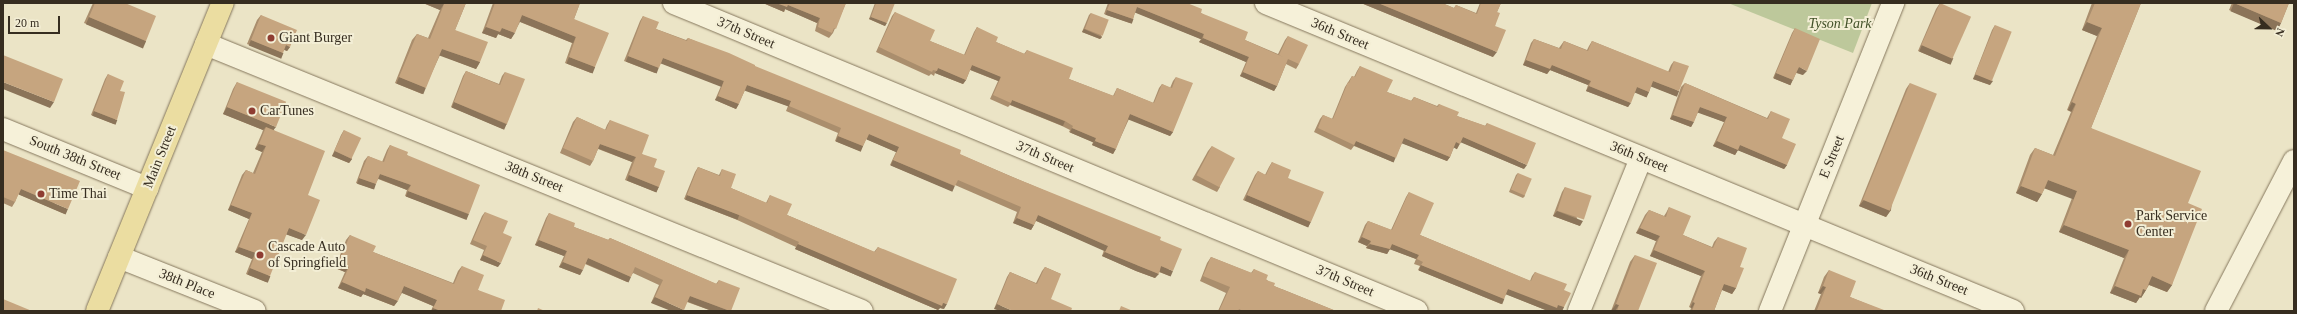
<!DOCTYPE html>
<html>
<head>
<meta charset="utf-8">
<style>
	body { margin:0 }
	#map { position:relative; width:2297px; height:314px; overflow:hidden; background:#ebe4c6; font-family:Georgia,serif }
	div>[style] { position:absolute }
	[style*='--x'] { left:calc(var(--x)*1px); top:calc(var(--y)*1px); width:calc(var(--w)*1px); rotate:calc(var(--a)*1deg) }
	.green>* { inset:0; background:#bdc89b }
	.roads { filter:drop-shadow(0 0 1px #85775d) drop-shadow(0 0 1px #85775d) }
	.minor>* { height:22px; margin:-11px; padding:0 11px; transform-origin:11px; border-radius:11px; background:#f6f1d9 }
	.major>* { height:22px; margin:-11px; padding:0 11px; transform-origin:11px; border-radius:11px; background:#ebdda1 }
	.wall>* { inset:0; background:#aa8e6d }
	.shaded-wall>* { inset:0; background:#8b7459; transform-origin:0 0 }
	.building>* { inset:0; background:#c6a57f; transform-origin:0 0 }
	.dots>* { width:11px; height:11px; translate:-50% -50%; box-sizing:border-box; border:2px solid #f3eed5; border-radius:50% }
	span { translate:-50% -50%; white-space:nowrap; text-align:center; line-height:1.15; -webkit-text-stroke:4px #f3eed5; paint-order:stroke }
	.park-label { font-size:14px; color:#425128; font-style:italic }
	.street-label { font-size:14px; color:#362d20 }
	.poi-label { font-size:14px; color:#362d20 }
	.left { translate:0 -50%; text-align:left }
	.frame { position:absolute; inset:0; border:4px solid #362d20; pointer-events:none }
	.north { position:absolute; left:2249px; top:8px; width:40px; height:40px; -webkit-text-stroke:3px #f3eed5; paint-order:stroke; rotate:112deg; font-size:11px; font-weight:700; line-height:16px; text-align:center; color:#362d20 }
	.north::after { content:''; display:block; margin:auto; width:14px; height:18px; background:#362d20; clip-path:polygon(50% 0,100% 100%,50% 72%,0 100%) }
	.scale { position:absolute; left:8px; top:16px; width:52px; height:18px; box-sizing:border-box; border:2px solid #362d20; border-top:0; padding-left:5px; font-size:12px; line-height:14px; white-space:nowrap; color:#362d20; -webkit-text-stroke:3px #f3eed5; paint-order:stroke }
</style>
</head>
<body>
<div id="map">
	<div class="green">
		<div style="clip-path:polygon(1728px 3px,1872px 3px,1853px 53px)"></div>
	</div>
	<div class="roads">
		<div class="minor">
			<div style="--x:674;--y:3;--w:804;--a:22.52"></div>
			<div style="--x:1266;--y:3;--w:808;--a:22.41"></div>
			<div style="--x:206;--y:44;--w:708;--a:22.15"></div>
			<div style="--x:3;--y:129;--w:156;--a:22.3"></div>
			<div style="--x:119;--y:257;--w:146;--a:21.7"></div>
			<div style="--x:1579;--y:311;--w:165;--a:-67.9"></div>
			<div style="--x:1770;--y:311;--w:332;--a:-68.2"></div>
			<div style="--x:2216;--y:311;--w:169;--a:-62.5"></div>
		</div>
		<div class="major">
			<div style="--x:97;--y:311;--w:333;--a:-67.8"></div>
		</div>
	</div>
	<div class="wall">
		<div style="clip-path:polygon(93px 3px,125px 3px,146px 41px,142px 47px,84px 23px)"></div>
		<div style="clip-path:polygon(423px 3px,466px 3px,455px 30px,480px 62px,476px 69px,440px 55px,422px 94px,395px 83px,412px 40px,417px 34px,428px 38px,440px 10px)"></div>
		<div style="clip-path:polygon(493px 3px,580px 3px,574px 19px,595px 67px,591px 73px,565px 63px,572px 43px,520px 22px,511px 39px,498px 34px,496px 38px,482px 33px)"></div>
		<div style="clip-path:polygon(763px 3px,846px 3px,833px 33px,829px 38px,815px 31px,817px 23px,785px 9px,784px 12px)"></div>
		<div style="clip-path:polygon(875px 3px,894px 3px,885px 26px,869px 19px)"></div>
		<div style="clip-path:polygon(1108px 3px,1187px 3px,1201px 13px,1245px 40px,1278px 54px,1285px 40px,1288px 36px,1299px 64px,1296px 69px,1286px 64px,1277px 86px,1274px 91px,1240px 76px,1246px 62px,1199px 42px,1201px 39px,1135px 12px,1133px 19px,1130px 23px,1104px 14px)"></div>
		<div style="clip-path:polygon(1361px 3px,1442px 3px,1454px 8px,1456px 5px,1476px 13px,1480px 3px,1501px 3px,1497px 12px,1495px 26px,1493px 57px)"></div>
		<div style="clip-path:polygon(1940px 3px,1949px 64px,1918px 51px,1936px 9px)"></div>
		<div style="clip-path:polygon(2092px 3px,2141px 3px,2091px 128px,2188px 203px,2172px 285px,2167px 292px,2149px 285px,2141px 298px,2140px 297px,2136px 303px,2110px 293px,2124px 258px,2059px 232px,2072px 198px,2045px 188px,2037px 202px,2016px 193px,2030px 155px,2035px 148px,2053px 155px,2071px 112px,2067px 110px,2097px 36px,2082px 30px)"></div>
		<div style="clip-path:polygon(2232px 3px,2289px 3px,2281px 23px,2276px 30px,2229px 10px)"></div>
		<div style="clip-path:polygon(895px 12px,930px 41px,964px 55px,974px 32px,977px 27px,996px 42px,1024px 54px,1027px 50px,1069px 79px,1113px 96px,1117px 88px,1153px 103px,1159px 88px,1162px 84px,1170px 88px,1173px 81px,1176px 77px,1173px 132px,1170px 136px,1129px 119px,1113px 154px,1092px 145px,1093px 142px,1069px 132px,1070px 130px,1062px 126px,1010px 105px,1008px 107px,990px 99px,998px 81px,970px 70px,966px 80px,963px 84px,935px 73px,934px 76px,931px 74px,929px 76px,876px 52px,892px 16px)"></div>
		<div style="clip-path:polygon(1091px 13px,1102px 37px,1100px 39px,1082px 32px,1089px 15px)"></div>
		<div style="clip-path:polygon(261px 15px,290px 47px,287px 51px,284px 50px,279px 57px,247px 44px,257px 20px)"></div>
		<div style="clip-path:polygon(643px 16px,656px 29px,686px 40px,688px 38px,1160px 240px,1170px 276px,1159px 272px,1155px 278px,1136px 271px,1102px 256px,1104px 250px,1036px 221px,1031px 230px,1013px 223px,1017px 212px,955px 185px,952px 191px,890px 165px,896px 152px,866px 139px,863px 146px,860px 151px,835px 141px,838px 133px,786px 111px,788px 106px,745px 90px,736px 109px,715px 100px,721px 86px,661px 63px,655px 73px,624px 61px,640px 21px)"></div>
		<div style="clip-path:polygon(1995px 25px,1990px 85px,1973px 79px,1992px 30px)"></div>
		<div style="clip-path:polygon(1795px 28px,1803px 75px,1796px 73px,1793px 80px,1790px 85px,1773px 78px,1792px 33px)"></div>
		<div style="clip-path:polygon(1534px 39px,1559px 48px,1564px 41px,1587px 50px,1589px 46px,1592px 41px,1668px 72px,1671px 65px,1674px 61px,1676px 96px,1651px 86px,1649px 92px,1646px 97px,1635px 92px,1628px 107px,1586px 91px,1588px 85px,1550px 70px,1547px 74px,1523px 65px,1531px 43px)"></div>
		<div style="clip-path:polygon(1360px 66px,1387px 92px,1411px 101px,1414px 97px,1437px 106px,1439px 104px,1457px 116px,1485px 126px,1487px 123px,1524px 169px,1461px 142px,1457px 149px,1454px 147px,1450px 157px,1447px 161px,1402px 143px,1393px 162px,1354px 146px,1351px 150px,1314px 132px,1320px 119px,1323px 115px,1332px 119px,1345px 87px,1352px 76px,1354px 77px,1357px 71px)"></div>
		<div style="clip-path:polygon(466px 71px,499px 84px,502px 76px,505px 72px,507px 124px,503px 129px,451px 107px,463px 76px)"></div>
		<div style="clip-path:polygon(108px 74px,120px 91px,114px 124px,91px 115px,105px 79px)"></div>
		<div style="clip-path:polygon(237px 82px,274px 130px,308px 195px,302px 240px,286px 234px,266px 282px,246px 274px,252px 259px,235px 252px,249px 219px,228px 210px,242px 175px,246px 170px,253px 173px,262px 152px,255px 149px,262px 133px,263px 130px,223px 114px,233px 89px)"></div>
		<div style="clip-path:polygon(1685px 83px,1767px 118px,1771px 111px,1782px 138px,1787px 165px,1784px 169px,1738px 150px,1735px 155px,1713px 146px,1724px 122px,1698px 112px,1691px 127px,1670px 119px,1681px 87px)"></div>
		<div style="clip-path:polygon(1910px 83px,1891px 210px,1886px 217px,1859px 206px,1906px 89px)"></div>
		<div style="clip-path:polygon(577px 117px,605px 130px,607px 125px,610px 120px,642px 154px,654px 167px,659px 187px,656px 192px,625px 180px,632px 162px,598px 149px,593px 161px,590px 166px,560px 153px,573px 122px)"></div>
		<div style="clip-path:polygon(344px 130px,352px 159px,349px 163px,332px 156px,341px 135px)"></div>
		<div style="clip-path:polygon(390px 145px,407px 155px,469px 214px,466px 219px,405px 196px,407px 190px,378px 179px,373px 189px,356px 183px,364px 161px,368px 156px,382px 162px,387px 150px)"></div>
		<div style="clip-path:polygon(1212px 146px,1220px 187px,1217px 192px,1192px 180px,1208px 151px)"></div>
		<div style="clip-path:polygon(3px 150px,65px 214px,18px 194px,15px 202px,12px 207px,3px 203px)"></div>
		<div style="clip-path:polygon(1272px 162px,1288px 178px,1311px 222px,1308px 227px,1243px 200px,1255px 175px,1258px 171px,1265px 175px,1269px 167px)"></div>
		<div style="clip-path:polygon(698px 167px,719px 175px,722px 169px,731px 188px,766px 203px,770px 195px,787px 215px,874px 252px,878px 247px,944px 309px,940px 308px,938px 310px,795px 249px,796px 247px,735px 219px,684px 199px,695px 172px)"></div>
		<div style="clip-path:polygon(1518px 173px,1525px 196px,1523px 198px,1509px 192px,1516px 175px)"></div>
		<div style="clip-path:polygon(1565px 187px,1580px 226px,1553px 216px,1562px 192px)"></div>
		<div style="clip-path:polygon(1409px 192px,1420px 235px,1530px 281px,1532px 276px,1535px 272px,1564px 290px,1564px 307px,1562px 311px,1558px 311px,1556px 310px,1555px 311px,1548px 311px,1506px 294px,1501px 304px,1418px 270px,1420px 266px,1414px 264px,1416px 259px,1390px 249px,1387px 254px,1366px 248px,1367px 246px,1358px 242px,1365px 225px,1368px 221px,1391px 230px,1406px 197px)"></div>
		<div style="clip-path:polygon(1669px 207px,1683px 235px,1712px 247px,1714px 242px,1718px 237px,1740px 267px,1736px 288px,1732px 294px,1722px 290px,1714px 311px,1690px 311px,1691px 308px,1689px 307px,1701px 276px,1650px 256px,1656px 241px,1636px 233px,1645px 215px,1649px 210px,1664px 216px,1666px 213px)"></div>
		<div style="clip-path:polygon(485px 212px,498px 267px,480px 260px,484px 250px,470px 244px,482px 216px)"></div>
		<div style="clip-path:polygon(549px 213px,574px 227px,608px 240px,610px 238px,716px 284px,719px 280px,731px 311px,712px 311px,687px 302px,651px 303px,659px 285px,633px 273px,627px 282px,585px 264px,580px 275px,559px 267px,564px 256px,535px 245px,546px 218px)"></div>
		<div style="clip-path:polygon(350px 235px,373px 252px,453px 283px,458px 271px,462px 266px,478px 290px,501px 311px,431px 311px,433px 306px,402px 293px,394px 306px,363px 294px,361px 297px,338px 288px,345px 272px,335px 268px,346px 240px)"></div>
		<div style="clip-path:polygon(1635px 255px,1638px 311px,1611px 311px,1630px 262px)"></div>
		<div style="clip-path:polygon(1211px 257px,1251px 273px,1254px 269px,1274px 286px,1336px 311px,1218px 311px,1226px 293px,1200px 281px,1207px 263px)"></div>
		<div style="clip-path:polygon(1045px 267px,1061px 274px,994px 309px,1007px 277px,1010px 272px,1036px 283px,1042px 271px)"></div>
		<div style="clip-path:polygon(1829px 270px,1850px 297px,1884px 311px,1814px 311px,1821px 294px,1818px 293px,1824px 277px)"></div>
	</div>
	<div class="shaded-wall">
		<div style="clip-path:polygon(423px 3px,442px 3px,444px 4px,440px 10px)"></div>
		<div style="clip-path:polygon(763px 3px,776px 3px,788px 5px,820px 18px,817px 23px,785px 9px,784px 12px)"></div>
		<div style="clip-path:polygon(1361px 3px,1378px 3px,1497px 52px,1493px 57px)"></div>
		<div style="left:2234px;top:3px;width:51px;height:9px;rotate:23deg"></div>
		<div style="left:1137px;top:7px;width:72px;height:6px;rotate:22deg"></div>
		<div style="left:1107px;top:10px;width:28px;height:5px;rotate:19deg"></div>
		<div style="left:522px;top:15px;width:58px;height:7px;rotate:22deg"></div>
		<div style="left:89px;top:17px;width:62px;height:8px;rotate:23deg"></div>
		<div style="clip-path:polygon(871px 17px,887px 23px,885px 26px,869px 19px)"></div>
		<div style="clip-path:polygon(2087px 22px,2102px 28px,2097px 36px,2082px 30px)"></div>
		<div style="clip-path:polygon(486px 27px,502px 28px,515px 33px,511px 39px,498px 34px,496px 38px,482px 33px)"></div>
		<div style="clip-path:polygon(1084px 29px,1102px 37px,1100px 39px,1082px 32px)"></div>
		<div style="clip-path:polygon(1203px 38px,1249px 57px,1246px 62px,1199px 42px)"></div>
		<div style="left:251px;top:40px;width:35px;height:6px;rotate:22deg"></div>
		<div style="clip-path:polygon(286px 45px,290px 47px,287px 51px,283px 49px)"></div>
		<div style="left:1922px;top:45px;width:34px;height:7px;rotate:23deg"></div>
		<div style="clip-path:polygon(442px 49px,480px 62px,476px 69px,438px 55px)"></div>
		<div style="left:628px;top:56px;width:33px;height:6px;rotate:21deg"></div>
		<div style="left:569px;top:57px;width:28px;height:7px;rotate:21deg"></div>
		<div style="left:663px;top:58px;width:65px;height:6px;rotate:21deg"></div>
		<div style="clip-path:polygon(1526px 60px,1552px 65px,1591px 81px,1588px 85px,1550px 70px,1547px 74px,1523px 65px)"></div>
		<div style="left:972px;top:65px;width:31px;height:5px;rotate:22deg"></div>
		<div style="clip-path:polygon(1799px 67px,1807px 71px,1803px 75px,1795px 72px)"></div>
		<div style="clip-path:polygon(938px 68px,966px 80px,963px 84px,935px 73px)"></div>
		<div style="clip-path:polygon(1243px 72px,1277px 86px,1274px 91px,1240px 76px)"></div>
		<div style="left:1776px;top:73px;width:18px;height:6px;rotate:22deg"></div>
		<div style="clip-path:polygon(1976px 74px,1993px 81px,1990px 85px,1973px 79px)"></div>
		<div style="left:399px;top:77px;width:29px;height:7px;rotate:22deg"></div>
		<div style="left:1653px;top:81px;width:28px;height:6px;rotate:21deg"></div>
		<div style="clip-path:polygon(3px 82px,54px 102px,50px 108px,3px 89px)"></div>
		<div style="left:747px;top:85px;width:47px;height:6px;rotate:20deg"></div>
		<div style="clip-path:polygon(1589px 86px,1631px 103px,1628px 107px,1586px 91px)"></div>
		<div style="left:1637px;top:87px;width:13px;height:6px;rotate:23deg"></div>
		<div style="clip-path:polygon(718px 96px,739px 104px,736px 109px,715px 100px)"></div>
		<div style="left:1012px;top:100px;width:57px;height:5px;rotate:22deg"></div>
		<div style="left:454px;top:102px;width:57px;height:6px;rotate:23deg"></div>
		<div style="left:2072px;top:102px;width:4px;height:9px;rotate:27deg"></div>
		<div style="clip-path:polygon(227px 107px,276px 127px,271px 133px,266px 127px,263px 130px,223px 114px)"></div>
		<div style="clip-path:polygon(1700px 107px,1727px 117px,1724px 122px,1696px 112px)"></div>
		<div style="left:94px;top:111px;width:25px;height:5px;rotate:21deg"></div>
		<div style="clip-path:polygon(1130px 114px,1173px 132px,1170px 136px,1127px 119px)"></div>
		<div style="clip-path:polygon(1673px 115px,1694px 122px,1691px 127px,1670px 119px)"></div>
		<div style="left:1072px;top:128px;width:26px;height:5px;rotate:23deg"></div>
		<div style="left:869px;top:134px;width:33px;height:6px;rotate:23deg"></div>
		<div style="left:838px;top:136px;width:27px;height:6px;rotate:22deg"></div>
		<div style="clip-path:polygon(1463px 137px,1527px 165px,1524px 169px,1460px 142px)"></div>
		<div style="clip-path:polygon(1404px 138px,1450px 157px,1447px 161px,1401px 143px)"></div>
		<div style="clip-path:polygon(1095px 141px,1116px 149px,1113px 154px,1092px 145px)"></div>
		<div style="left:1356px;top:141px;width:43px;height:5px;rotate:23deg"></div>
		<div style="clip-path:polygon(1717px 141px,1738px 150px,1735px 155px,1713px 146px)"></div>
		<div style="left:1456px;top:142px;width:4px;height:6px;rotate:27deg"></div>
		<div style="clip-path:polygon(259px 144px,266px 146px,262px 152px,255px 149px)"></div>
		<div style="clip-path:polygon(600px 144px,636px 157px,632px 162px,597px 148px)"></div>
		<div style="clip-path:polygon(1740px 145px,1787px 165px,1784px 169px,1737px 150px)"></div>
		<div style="clip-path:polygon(335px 151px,352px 159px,349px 163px,332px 156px)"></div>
		<div style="left:893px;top:160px;width:67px;height:6px;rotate:23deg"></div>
		<div style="clip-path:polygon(380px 174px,411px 185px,407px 190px,377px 178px)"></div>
		<div style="left:629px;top:175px;width:32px;height:6px;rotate:22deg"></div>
		<div style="left:359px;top:178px;width:18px;height:6px;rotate:19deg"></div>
		<div style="left:2048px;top:180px;width:31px;height:9px;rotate:21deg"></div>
		<div style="clip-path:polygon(2021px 186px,2042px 194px,2037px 202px,2016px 193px)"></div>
		<div style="left:21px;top:189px;width:51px;height:6px;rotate:23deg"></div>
		<div style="left:408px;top:191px;width:65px;height:6px;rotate:21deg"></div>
		<div style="left:687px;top:195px;width:56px;height:5px;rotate:21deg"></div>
		<div style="left:1247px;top:195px;width:69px;height:6px;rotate:23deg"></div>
		<div style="clip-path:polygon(1864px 200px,1891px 210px,1886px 217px,1859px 206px)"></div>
		<div style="clip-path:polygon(231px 205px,252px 213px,249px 219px,228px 210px)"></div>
		<div style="clip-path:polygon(1557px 211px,1583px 221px,1580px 226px,1553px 216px)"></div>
		<div style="left:1038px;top:215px;width:77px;height:6px;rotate:24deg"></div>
		<div style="clip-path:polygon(1017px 218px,1034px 225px,1031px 230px,1013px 223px)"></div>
		<div style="clip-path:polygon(2064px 225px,2129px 250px,2124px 258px,2059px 232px)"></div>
		<div style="clip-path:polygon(289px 228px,306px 235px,302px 240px,285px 234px)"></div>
		<div style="clip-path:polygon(1640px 228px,1660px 236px,1656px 241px,1636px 233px)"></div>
		<div style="clip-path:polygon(1362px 237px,1371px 241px,1367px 246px,1358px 242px)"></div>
		<div style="clip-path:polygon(539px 240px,567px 251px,564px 256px,535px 245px)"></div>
		<div style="clip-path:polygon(798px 244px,947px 304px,944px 309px,940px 308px,938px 310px,795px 249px)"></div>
		<div style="clip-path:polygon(1370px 244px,1390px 249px,1387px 254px,1366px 248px)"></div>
		<div style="clip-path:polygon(1392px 244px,1419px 255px,1416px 259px,1389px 249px)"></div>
		<div style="clip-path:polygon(239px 247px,256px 253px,252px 259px,235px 252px)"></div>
		<div style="clip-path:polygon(1654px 250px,1705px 271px,1701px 276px,1650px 256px)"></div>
		<div style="clip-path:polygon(1105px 252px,1159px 274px,1155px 278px,1136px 271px,1102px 256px)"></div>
		<div style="clip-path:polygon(483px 255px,501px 263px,498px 267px,480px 260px)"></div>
		<div style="left:588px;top:258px;width:47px;height:6px;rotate:24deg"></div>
		<div style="clip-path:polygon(339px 262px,349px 267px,345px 272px,335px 268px)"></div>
		<div style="clip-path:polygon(563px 262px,583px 270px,580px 275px,559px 267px)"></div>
		<div style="left:1421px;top:265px;width:90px;height:6px;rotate:22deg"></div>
		<div style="left:1161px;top:266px;width:13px;height:6px;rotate:23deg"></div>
		<div style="left:250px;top:268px;width:22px;height:7px;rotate:22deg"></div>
		<div style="clip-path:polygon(2152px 276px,2172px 285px,2167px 292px,2147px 284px)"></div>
		<div style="clip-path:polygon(342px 282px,366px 288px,398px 301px,394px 306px,363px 294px,361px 297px,338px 288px)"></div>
		<div style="clip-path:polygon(1724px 284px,1736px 288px,1732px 294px,1720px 289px)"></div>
		<div style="left:404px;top:286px;width:36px;height:7px;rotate:23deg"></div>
		<div style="clip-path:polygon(1823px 286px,1826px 287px,1821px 294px,1818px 293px)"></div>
		<div style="clip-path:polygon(2115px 286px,2143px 289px,2146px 290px,2141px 298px,2140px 297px,2136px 303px,2110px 293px)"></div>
		<div style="clip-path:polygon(1508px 289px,1558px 305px,1564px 307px,1562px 311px,1558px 311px,1556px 310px,1555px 311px,1548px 311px,1505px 294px)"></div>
		<div style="clip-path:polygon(690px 296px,730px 311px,712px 311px,686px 301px)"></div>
		<div style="clip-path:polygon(655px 297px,684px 310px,683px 311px,671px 311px,651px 303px)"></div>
		<div style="left:1693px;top:302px;width:2px;height:6px;rotate:27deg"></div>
		<div style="clip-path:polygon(997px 304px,1013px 311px,1000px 311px,994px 309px)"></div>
		<div style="clip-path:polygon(1616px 304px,1619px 305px,1615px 311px,1611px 311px)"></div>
		<div style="clip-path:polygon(433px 308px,441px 311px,431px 311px)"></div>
	</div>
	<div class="building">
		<div style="clip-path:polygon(95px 3px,125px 3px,156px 16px,146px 41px,89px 17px)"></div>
		<div style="clip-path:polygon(442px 3px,466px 3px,455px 30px,488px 42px,480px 62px,442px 49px,426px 88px,399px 77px,417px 34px,430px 39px,444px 4px)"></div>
		<div style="clip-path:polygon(495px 3px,580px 3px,574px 19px,609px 33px,595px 67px,569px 57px,576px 37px,522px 15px,515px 33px,502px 28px,500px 32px,486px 27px)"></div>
		<div style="clip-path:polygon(776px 3px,846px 3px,836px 29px,834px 28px,832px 33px,818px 27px,820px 18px,788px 5px,787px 7px)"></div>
		<div style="clip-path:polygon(876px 3px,895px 3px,887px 23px,871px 17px)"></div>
		<div style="clip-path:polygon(1110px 3px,1187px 3px,1202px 9px,1201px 13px,1248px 32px,1245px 40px,1283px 57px,1279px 55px,1288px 36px,1308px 45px,1299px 64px,1288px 59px,1277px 86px,1243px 72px,1249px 57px,1203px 38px,1204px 34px,1137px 7px,1133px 19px,1107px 10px)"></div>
		<div style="clip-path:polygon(1378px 3px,1442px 3px,1454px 8px,1456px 5px,1477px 14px,1481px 3px,1501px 3px,1497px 12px,1500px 13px,1495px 26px,1506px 30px,1497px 52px)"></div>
		<div style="left:1940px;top:3px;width:34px;height:46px;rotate:24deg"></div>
		<div style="clip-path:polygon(2095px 3px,2141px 3px,2091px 128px,2201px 171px,2188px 203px,2202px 209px,2172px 285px,2152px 276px,2146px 290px,2143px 289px,2141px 296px,2115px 286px,2129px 250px,2064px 225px,2077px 191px,2048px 180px,2042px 194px,2021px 186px,2035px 148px,2055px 156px,2076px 104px,2072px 102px,2102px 28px,2087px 22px)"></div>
		<div style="clip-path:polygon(2234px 3px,2289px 3px,2281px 23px)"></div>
		<div style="clip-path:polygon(895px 12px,935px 30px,930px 41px,965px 55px,977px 27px,998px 37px,996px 42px,1025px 54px,1027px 50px,1073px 68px,1069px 79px,1114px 96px,1117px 88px,1154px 103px,1162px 84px,1172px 88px,1176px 77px,1193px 83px,1173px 132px,1130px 114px,1116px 149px,1095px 141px,1096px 138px,1072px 128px,1073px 126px,1065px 121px,1012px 100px,1011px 103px,993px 95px,1001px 77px,972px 65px,966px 80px,938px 68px,937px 71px,933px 70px,932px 72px,879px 47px)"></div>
		<div style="left:1091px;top:13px;width:19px;height:17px;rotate:21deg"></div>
		<div style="clip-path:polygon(261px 15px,297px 30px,290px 47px,286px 45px,283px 53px,251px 40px)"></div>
		<div style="clip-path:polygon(643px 16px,659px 22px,656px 29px,687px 41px,688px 38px,729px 53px,755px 65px,755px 66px,961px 150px,960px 154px,1010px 176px,1161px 237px,1160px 240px,1182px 249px,1173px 271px,1161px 266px,1159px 274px,1139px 266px,1105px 252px,1108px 246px,1038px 215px,1034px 225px,1017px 218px,1021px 207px,958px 180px,955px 186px,893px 160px,899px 147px,869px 134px,863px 146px,838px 136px,841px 128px,789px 106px,791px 101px,747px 85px,739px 104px,718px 96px,724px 81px,663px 58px,659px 68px,628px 56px)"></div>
		<div style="left:1995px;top:25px;width:18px;height:53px;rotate:22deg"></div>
		<div style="clip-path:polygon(1795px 28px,1820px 39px,1807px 71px,1799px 67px,1793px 80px,1776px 73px)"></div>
		<div style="clip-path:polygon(1534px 39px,1561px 49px,1564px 41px,1588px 51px,1592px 41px,1670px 72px,1674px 61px,1689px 66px,1679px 91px,1653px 81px,1649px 92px,1637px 87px,1631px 103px,1589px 86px,1591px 81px,1552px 65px,1550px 69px,1526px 60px)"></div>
		<div style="clip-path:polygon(3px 55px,63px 79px,54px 102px,3px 82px)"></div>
		<div style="clip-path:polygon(1360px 66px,1393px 80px,1387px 92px,1412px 101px,1414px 97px,1438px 107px,1439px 104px,1459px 112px,1457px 116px,1486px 126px,1487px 123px,1536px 143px,1527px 165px,1463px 137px,1460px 144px,1456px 142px,1450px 157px,1404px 138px,1396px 158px,1356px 141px,1354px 145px,1318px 128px,1323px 115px,1333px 119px,1348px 82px,1349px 83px,1352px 76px,1355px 77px)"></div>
		<div style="clip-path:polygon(466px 71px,500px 85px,505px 72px,525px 79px,507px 124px,454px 102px)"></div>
		<div style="clip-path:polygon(108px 74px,124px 81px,120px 91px,125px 92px,117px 120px,94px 111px)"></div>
		<div style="left:237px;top:82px;width:53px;height:27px;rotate:22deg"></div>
		<div style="clip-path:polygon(1685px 83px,1768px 119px,1771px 111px,1790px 119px,1782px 138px,1796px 144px,1787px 165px,1740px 145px,1738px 150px,1717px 141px,1727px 117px,1700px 107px,1694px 122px,1673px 115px)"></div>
		<div style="left:1910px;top:83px;width:29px;height:126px;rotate:22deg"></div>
		<div style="clip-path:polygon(577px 117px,606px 130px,610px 120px,649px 135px,642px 154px,657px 159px,654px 167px,665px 171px,659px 187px,629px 175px,636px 157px,600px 144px,593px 161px,563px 148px)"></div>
		<div style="clip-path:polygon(266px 127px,325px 151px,308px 195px,320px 200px,306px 235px,289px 228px,270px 276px,250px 268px,256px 253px,239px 247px,252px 213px,231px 205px,246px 170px,255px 174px,266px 146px,259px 144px)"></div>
		<div style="left:344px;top:130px;width:19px;height:23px;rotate:25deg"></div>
		<div style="clip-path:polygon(390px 145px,408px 152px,407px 155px,480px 185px,469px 214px,408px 191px,411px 185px,380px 174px,376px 184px,359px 178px,368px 156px,384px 162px)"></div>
		<div style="left:1212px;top:146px;width:26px;height:33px;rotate:28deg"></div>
		<div style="clip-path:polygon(3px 150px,80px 181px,68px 209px,21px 189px,15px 202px,3px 197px)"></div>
		<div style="clip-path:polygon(1272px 162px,1291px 170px,1288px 178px,1324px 192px,1311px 222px,1247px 195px,1258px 171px,1266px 175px)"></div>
		<div style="clip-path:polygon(698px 167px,720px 176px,722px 169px,736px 174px,731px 188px,767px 203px,770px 195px,792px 204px,787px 215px,875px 252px,878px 247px,957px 279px,947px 304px,943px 303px,942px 306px,798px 244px,799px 242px,739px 215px,687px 195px)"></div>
		<div style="left:1518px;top:173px;width:15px;height:18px;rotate:23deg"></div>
		<div style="left:1565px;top:187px;width:28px;height:25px;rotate:18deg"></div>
		<div style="clip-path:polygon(1409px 192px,1434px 203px,1420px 235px,1531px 281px,1535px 272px,1567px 284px,1564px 290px,1571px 293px,1564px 307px,1558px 305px,1557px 308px,1508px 289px,1504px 299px,1421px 265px,1423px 262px,1417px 259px,1419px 255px,1392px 244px,1390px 249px,1370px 244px,1371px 241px,1362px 237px,1368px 221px,1392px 230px)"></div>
		<div style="clip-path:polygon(1669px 207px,1691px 216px,1683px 235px,1713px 248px,1718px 237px,1747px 248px,1740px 267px,1744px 268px,1736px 288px,1724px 284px,1714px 311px,1692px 311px,1695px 303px,1693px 302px,1705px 271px,1654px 250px,1660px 236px,1640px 228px,1649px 210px,1666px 217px)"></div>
		<div style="clip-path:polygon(485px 212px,508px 221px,503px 233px,512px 237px,501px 263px,483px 255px,487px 246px,473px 240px)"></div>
		<div style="clip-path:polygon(549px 213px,575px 223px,574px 227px,609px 240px,610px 238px,717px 284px,719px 280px,740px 288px,731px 311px,730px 311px,690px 296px,684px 310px,655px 297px,663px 280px,635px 267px,631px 277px,588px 258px,583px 270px,563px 262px,567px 251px,539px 240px)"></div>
		<div style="clip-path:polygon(350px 235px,376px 246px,373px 252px,454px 284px,462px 266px,484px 275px,478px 290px,505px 300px,501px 311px,441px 311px,433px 308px,437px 300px,404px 286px,398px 301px,366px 288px,365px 292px,342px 282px,349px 267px,339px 262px)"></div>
		<div style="clip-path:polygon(1635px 255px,1657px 263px,1638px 311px,1617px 311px,1619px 305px,1616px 304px)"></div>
		<div style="clip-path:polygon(1211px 257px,1252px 273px,1254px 269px,1268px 275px,1266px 280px,1275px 283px,1274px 286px,1336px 311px,1243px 311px,1239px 309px,1238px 311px,1219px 311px,1230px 287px,1203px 276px)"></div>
		<div style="clip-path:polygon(1045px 267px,1061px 274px,1051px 299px,1072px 308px,1071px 311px,1013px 311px,997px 304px,1010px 272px,1037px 284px)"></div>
		<div style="clip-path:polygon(1829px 270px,1856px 281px,1850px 297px,1884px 310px,1884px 311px,1819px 311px,1817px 310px,1826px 287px,1823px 286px)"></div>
		<div style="clip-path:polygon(3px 299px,32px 311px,3px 311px)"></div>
		<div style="clip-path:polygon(1121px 306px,1133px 311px,1119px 311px)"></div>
		<div style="clip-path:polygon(538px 308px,545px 311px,537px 311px)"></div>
	</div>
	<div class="dots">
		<div style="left:271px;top:38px;background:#8f3d32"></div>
		<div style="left:252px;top:111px;background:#8f3d32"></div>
		<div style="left:41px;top:194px;background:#8f3d32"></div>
		<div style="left:2128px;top:224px;background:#8f3d32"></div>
		<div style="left:260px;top:255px;background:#8f3d32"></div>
	</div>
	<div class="park-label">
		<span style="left:1840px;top:24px">Tyson Park</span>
	</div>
	<div class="street-label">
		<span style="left:746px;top:33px;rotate:23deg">37th Street</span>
		<span style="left:1340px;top:34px;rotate:23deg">36th Street</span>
		<span style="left:160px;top:157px;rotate:-68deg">Main Street</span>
		<span style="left:1045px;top:157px;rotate:23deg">37th Street</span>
		<span style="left:1639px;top:157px;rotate:22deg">36th Street</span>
		<span style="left:1832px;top:157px;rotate:-68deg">E Street</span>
		<span style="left:75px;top:158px;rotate:22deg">South 38th Street</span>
		<span style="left:534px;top:177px;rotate:22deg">38th Street</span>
		<span style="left:1939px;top:280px;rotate:22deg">36th Street</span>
		<span style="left:1345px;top:281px;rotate:23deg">37th Street</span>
		<span style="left:187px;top:284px;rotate:22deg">38th Place</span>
	</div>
	<div class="poi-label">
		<span class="left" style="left:279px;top:38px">Giant Burger</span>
		<span class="left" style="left:260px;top:111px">CarTunes</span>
		<span class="left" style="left:49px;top:194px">Time Thai</span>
		<span class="left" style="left:2136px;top:224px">Park Service<br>Center</span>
		<span class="left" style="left:268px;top:255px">Cascade Auto<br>of Springfield</span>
	</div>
	<div class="frame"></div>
	<div class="north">N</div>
	<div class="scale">20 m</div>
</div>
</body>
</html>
